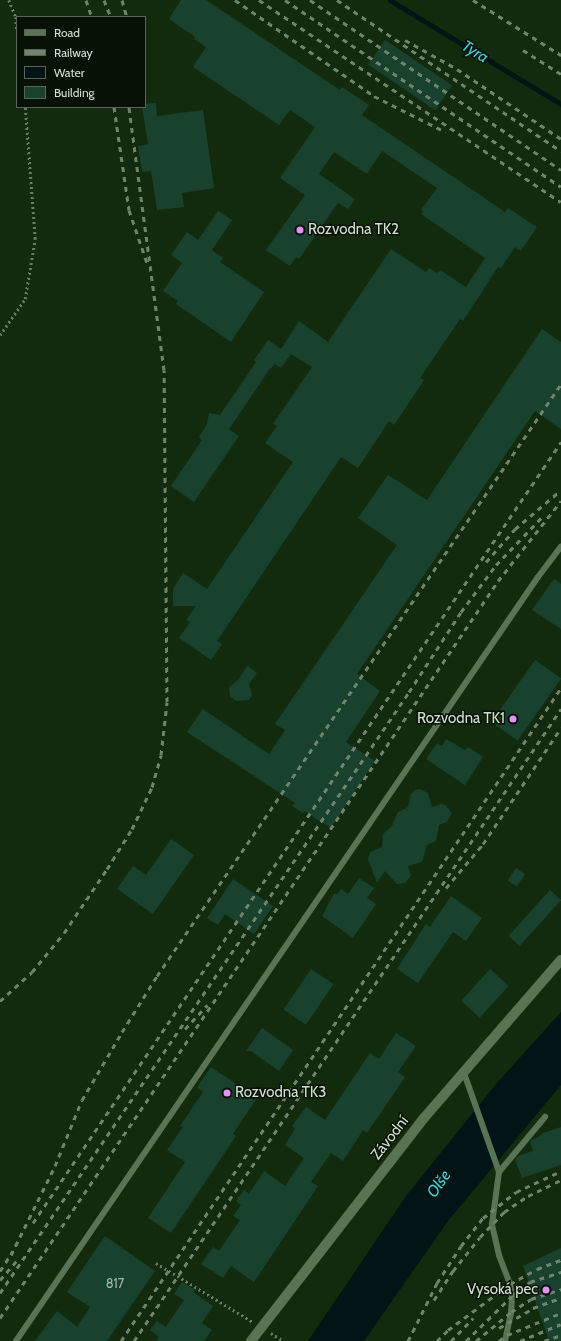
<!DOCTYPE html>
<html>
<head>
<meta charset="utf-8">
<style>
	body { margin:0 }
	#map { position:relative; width:561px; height:1341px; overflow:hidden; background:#132b0d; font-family:Cabin,sans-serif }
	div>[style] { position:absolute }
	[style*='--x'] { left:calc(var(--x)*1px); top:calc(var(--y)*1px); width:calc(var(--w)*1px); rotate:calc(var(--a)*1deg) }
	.water>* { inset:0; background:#021415 }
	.stream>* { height:4.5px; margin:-2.25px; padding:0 2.25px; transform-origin:2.25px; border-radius:2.25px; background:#021415 }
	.building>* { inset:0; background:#18422e; transform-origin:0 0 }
	.path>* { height:2.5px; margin-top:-1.25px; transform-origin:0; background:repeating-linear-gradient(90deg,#697d64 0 2px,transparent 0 5px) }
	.service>* { height:6px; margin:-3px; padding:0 3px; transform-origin:3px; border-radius:3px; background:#597452 }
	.tertiary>* { height:10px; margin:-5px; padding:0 5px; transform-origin:5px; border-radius:5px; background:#597452 }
	.rail>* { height:3px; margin-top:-1.5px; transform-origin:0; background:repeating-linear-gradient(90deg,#70846c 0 5px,transparent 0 10px) }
	.dots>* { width:11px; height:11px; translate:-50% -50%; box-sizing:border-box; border:2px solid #071105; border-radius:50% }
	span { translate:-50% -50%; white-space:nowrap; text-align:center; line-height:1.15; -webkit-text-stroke:3px #071105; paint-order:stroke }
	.number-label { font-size:13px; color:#a4b9a7 }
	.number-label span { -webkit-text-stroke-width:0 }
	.poi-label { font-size:15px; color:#d2e1cf }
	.left { translate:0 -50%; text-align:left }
	.right { translate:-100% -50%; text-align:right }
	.street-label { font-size:15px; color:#d2e1cf }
	.water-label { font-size:16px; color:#31dae2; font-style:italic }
	.legend { position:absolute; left:16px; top:16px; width:130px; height:92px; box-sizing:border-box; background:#071105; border:1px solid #586456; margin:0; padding:5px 7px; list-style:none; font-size:12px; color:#d2e1cf }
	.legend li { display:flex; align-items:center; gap:8px; height:20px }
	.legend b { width:20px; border:1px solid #586456 }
</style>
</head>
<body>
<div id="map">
	<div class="water">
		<div style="clip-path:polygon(561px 1012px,561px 1085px,448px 1221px,364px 1341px,308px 1341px,406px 1196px,496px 1084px)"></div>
	</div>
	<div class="stream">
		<div style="--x:390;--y:0;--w:200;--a:31.3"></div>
	</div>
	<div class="building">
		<div style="clip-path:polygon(181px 0,206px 0,340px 90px,342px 87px,369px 105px,362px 115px,505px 212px,508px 208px,537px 227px,521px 251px,515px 247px,501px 268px,498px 267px,463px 321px,460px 319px,420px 378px,424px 380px,394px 425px,389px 421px,358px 468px,341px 457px,217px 641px,222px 644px,211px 660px,179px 638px,190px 622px,186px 620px,196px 606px,173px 606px,173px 589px,183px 573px,207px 589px,293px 462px,265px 443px,277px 426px,273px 424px,312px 367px,291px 354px,281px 368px,275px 364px,269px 370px,229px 429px,239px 436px,194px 502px,171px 486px,202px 440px,199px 437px,207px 424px,209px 413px,220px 415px,256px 362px,254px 360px,268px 340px,281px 349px,299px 321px,328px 342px,391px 249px,426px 272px,429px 268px,437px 273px,440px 270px,466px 287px,485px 258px,421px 214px,423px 212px,421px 210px,437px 188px,382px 151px,367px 174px,334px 152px,319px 174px,355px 199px,348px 209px,338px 203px,299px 259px,296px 257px,290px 266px,266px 250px,305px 195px,280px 178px,315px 127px,290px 110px,279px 125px,193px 67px,206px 47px,194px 39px,195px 37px,169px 19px)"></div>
		<div style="left:385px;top:40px;width:81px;height:30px;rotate:34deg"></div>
		<div style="clip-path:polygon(156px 103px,157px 116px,203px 110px,214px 188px,182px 193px,184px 207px,157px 210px,151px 171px,142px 172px,138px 146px,148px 144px,142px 107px,145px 107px,145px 104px)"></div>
		<div style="clip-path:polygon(218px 211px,232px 220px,212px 250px,223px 258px,220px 262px,264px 292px,231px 342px,176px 304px,178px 301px,163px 291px,182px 263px,171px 255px,187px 232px,198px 240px)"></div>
		<div style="clip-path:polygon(542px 329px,561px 342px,561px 429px,535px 411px,357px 674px,380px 691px,346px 742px,375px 761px,331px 828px,304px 811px,303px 813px,292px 806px,295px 803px,187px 732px,203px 709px,269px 754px,285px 730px,275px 724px,397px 545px,358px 518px,388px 475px,427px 500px)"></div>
		<div style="clip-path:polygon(554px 579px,561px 584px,561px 629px,532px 610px)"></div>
		<div style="left:535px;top:660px;width:32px;height:76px;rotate:35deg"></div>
		<div style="clip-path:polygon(247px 666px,257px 673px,249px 684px,252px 695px,249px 700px,236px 701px,230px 696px,229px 687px,238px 680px)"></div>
		<div style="clip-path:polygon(446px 739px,465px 750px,468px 747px,483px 757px,465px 785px,426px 759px,437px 743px,442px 746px)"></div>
		<div style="clip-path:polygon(420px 789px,428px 793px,432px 807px,441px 804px,445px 805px,452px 813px,447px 822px,439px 825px,436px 841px,427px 845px,422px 862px,408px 866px,411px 876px,405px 883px,397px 884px,385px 871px,377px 883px,368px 859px,370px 852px,382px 847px,383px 834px,392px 826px,398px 812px,408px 807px,411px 794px,415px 790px)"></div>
		<div style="clip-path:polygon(171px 839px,194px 855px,153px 914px,117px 889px,133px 866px,146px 875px)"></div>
		<div style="left:516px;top:868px;width:11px;height:15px;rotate:34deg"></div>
		<div style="clip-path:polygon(359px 878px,374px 888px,367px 898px,376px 904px,353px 938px,322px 916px,334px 894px,337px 894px,341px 889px,348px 894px)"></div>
		<div style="clip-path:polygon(233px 879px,273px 906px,254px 934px,225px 914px,218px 925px,207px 918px)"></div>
		<div style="left:550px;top:890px;width:15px;height:62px;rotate:42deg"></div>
		<div style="clip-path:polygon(451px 896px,482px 918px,466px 941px,453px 932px,418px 983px,397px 969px,426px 924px,430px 927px)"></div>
		<div style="left:311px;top:969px;width:27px;height:49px;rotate:34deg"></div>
		<div style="left:490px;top:969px;width:25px;height:43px;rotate:42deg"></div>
		<div style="clip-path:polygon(262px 1028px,293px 1050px,279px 1071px,251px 1051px,246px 1051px)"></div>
		<div style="clip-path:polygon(396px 1033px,416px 1046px,398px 1072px,405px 1077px,367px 1133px,363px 1130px,343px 1161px,331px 1153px,311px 1182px,318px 1186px,254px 1282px,231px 1266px,223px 1278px,201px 1264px,213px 1247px,219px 1251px,240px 1220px,233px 1216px,241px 1205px,236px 1201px,244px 1190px,249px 1194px,264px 1171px,285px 1186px,304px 1158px,285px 1145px,295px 1129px,292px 1126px,306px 1107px,325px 1120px,370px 1053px,379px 1059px)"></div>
		<div style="clip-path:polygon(211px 1067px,257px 1098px,233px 1134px,236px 1136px,171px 1233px,148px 1218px,185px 1162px,167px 1150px,183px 1127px,180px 1126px,203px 1092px,197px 1087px)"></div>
		<div style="clip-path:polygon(561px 1127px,561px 1165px,522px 1178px,515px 1160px,518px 1156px,533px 1151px,530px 1142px,531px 1140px,539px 1137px,543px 1133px)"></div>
		<div style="clip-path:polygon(105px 1236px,155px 1271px,107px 1341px,35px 1341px,57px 1311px,77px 1327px,90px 1307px,67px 1292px)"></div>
		<div style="clip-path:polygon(561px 1248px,561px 1341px,549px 1341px,523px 1266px)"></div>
		<div style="clip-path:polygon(182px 1282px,195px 1290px,193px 1292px,213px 1306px,202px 1323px,212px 1330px,204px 1341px,156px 1341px,159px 1337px,150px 1330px,157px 1321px,166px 1327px,184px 1300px,174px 1294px)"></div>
	</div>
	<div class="path">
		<div style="--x:9;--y:0;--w:18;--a:68"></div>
		<div style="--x:16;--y:17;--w:14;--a:86"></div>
		<div style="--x:0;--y:335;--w:44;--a:-55.2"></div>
		<div style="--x:25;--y:299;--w:61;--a:-80.5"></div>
		<div style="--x:35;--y:239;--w:132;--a:-94.3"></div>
		<div style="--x:156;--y:1263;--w:114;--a:31.3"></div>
		<div style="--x:271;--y:1333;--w:15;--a:32"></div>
	</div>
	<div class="service">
		<div style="--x:464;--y:1073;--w:105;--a:70.5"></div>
		<div style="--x:16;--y:1341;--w:925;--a:-55.66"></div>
		<div style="--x:538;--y:577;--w:38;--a:-53"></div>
		<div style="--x:505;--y:1341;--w:30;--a:-78"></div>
		<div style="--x:511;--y:1312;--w:16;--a:-86"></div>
		<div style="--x:512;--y:1296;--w:12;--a:-99"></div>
		<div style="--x:510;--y:1284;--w:31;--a:-111"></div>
		<div style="--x:499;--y:1255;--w:32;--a:-103"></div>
		<div style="--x:492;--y:1224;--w:52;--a:-82.3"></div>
		<div style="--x:499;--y:1172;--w:72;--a:-50.1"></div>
	</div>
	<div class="tertiary">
		<div style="--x:251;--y:1341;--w:282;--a:-52.2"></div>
		<div style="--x:424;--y:1118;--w:209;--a:-49.1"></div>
	</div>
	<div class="rail">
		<div style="--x:86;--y:0;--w:18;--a:71"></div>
		<div style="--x:104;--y:0;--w:18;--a:68"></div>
		<div style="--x:122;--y:0;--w:18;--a:74"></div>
		<div style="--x:235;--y:0;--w:169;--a:34.6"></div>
		<div style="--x:374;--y:96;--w:80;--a:26.6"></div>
		<div style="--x:259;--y:0;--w:363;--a:33.8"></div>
		<div style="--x:285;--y:0;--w:333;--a:34.1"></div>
		<div style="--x:310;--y:0;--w:303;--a:34.1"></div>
		<div style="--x:337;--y:0;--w:270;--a:34"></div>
		<div style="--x:473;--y:0;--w:104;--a:32"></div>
		<div style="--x:405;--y:40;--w:60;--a:29.1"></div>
		<div style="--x:457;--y:69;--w:125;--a:33.9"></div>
		<div style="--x:523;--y:50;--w:45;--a:32.3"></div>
		<div style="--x:114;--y:107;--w:104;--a:81.7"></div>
		<div style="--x:129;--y:210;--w:56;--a:71.2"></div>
		<div style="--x:486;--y:562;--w:44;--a:-48.7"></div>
		<div style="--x:515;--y:529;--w:60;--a:-40.3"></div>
		<div style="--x:446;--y:888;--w:57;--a:-49.9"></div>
		<div style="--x:483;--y:844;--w:140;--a:-56.1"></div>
		<div style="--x:0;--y:1001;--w:43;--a:-42.2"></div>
		<div style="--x:32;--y:972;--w:50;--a:-50.6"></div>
		<div style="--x:64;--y:933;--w:77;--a:-56.1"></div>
		<div style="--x:107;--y:869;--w:47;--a:-58"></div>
		<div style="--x:132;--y:829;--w:47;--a:-64.5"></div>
		<div style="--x:152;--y:787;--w:33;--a:-74"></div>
		<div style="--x:161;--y:755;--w:53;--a:-83.5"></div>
		<div style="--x:167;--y:702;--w:332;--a:-90.5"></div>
		<div style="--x:164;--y:370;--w:265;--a:-97.6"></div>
		<div style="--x:185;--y:1029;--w:33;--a:-47"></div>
		<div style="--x:33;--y:1223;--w:943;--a:-55.94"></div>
		<div style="--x:11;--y:1255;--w:99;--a:-63.7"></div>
		<div style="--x:55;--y:1166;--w:71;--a:-67.8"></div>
		<div style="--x:82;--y:1100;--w:79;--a:-59.5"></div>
		<div style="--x:122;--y:1032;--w:66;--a:-58"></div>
		<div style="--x:157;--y:976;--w:717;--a:-55.69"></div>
		<div style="--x:0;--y:1271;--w:24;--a:-57"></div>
		<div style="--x:0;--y:1280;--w:29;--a:-49"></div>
		<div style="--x:0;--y:1293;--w:727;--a:-55.76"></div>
		<div style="--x:409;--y:692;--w:95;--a:-57"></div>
		<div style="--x:461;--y:612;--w:59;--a:-53.3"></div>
		<div style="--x:496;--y:565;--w:66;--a:-46.2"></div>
		<div style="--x:434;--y:1300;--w:35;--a:-57"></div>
		<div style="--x:453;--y:1271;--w:43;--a:-51.5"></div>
		<div style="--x:480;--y:1237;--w:35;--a:-46"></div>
		<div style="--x:504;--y:1212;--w:29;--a:-34"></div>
		<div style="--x:528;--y:1196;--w:37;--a:-26"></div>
		<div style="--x:0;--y:1318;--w:889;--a:-55.95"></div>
		<div style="--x:498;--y:581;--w:102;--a:-51.8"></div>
		<div style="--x:499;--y:1328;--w:39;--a:-30"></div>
		<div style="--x:533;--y:1308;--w:30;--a:-20"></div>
		<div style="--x:121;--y:1341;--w:787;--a:-56.03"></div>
		<div style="--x:134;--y:1341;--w:763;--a:-55.96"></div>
		<div style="--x:408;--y:1341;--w:65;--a:-63.4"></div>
		<div style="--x:437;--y:1283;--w:44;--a:-57"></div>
		<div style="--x:461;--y:1246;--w:36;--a:-52"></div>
		<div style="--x:483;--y:1218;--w:42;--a:-38.2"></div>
		<div style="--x:516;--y:1192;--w:50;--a:-25"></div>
		<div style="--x:437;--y:1341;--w:16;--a:-45"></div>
		<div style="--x:448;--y:1330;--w:77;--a:-36.6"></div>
		<div style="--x:510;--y:1284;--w:31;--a:-29"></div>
		<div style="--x:537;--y:1269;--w:26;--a:-21"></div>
		<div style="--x:451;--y:1341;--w:32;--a:-46"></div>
		<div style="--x:466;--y:1341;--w:64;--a:-44.4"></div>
		<div style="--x:512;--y:1296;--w:23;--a:-38"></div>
		<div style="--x:530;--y:1282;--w:33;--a:-18"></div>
		<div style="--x:476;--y:1341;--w:45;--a:-39.6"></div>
		<div style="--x:511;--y:1312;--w:24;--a:-33"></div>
		<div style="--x:531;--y:1299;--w:32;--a:-18"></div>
		<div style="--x:499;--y:1341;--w:10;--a:-37"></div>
		<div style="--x:507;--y:1335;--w:58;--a:-22.2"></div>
		<div style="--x:520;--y:1341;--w:44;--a:-22.5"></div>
		<div style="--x:544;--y:1341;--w:18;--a:-19"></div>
	</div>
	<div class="dots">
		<div style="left:300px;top:230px;background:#e98efe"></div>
		<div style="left:513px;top:719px;background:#e98efe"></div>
		<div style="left:227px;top:1093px;background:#e98efe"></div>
		<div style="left:546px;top:1290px;background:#e98efe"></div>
	</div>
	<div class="number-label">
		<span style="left:115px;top:1283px">817</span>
	</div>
	<div class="poi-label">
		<span class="left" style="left:308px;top:230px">Rozvodna TK2</span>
		<span class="right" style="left:505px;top:719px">Rozvodna TK1</span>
		<span class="left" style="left:235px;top:1093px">Rozvodna TK3</span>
		<span class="right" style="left:538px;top:1290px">Vysoká pec</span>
	</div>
	<div class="street-label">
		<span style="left:390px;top:1138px;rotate:-52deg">Závodní</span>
	</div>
	<div class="water-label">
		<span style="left:475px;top:52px;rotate:31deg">Tyra</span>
		<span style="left:439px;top:1184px;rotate:-55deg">Olše</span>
	</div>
	<ul class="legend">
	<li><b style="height:5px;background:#597452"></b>Road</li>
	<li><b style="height:5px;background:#70846c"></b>Railway</li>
	<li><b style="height:11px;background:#021415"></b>Water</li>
	<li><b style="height:11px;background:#18422e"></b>Building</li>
	</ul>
</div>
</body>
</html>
